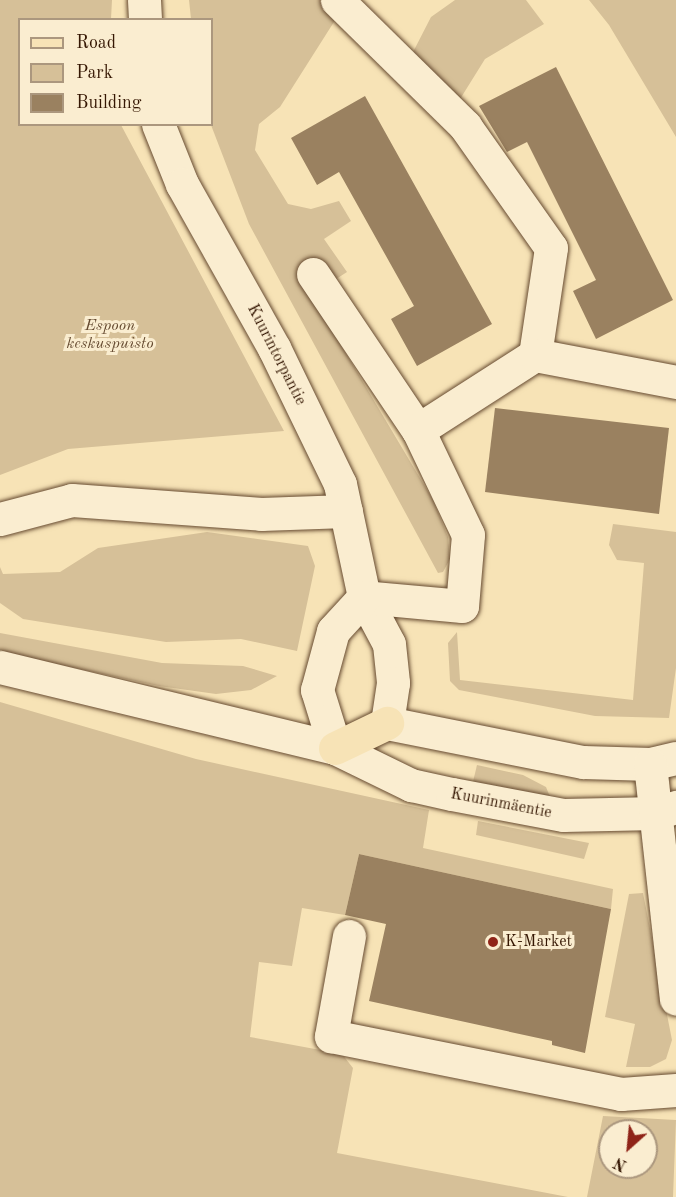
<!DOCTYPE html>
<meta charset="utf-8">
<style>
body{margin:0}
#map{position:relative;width:676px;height:1197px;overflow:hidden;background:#f7e3b6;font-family:"Old Standard TT",serif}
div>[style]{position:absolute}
.green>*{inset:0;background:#d6c098}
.building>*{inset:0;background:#9a8160}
.roads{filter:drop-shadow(0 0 2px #664a30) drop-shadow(0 0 2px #664a30)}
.minor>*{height:33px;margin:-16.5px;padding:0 16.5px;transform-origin:16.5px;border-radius:16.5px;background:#faedd0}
.major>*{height:33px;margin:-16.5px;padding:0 16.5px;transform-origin:16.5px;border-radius:16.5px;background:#f7e3b6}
.dots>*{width:16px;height:16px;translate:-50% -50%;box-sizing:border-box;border:3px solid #faedd0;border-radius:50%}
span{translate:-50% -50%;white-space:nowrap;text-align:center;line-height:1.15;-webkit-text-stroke:6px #faedd0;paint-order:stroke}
.park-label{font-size:16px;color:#654a30;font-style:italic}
.street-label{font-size:16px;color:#351703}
.poi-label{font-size:16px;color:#351703}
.left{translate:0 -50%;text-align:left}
.legend{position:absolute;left:18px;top:18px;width:195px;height:108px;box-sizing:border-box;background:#faedd0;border:2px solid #ab977e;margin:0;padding:8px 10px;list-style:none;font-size:18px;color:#351703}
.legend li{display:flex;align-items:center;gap:12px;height:30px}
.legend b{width:30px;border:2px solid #ab977e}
.north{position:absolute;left:598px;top:1119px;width:60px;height:60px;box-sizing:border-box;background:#faedd0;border:2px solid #ab977e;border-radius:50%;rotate:207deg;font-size:16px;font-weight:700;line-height:24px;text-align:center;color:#351703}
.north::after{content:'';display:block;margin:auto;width:21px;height:27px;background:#8f2418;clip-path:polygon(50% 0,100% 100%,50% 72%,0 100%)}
</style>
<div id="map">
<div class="green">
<i style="clip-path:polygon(0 0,112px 0,111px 19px,20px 20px,20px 124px,121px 125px,284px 431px,68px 449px,0 475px)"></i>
<i style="clip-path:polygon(189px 0,326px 0,339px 14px,280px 107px,259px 124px,255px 150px,288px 204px,311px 209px,339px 201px,351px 221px,324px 239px,347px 272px,333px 281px,317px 258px,297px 271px,433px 500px,448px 537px,450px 559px,443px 572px,438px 573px,249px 224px,211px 125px,212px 20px,191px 19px)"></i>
<i style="clip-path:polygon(455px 0,526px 0,544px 24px,485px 59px,457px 104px,411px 56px,431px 17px)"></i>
<i style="clip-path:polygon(589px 0,676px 0,676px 137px,609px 25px)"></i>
<i style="clip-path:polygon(613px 524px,676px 532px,676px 668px,669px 718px,595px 716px,459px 690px,450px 681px,448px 643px,457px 632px,460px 680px,633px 700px,644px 563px,617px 560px,609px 545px)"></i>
<i style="clip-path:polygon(207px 532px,308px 546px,315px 566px,297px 651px,241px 639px,166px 642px,23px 619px,0 603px,0 567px,3px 574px,60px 572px,98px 548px)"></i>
<i style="clip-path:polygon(0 633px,162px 663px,243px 666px,277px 676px,251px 690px,216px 694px,159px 686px,0 652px)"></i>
<i style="clip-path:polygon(0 702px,196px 759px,429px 810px,423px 848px,613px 889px,611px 909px,359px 854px,345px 915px,302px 908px,292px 966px,259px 962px,250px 1037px,342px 1054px,353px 1068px,337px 1153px,568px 1197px,0 1197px)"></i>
<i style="clip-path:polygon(477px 765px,523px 775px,546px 787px,550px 797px,472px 786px)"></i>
<i style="clip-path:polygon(478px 821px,589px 843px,584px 859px,476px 835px)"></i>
<i style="clip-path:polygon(643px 893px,672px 1040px,666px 1059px,650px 1067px,626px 1067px,635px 1024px,605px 1017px,629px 894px)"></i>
<i style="clip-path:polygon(evenodd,603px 1116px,676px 1120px,673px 1197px,587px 1197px,603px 1116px,610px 1131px,646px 1131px,646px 1167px,610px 1167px,610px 1131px)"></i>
</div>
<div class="building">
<i style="clip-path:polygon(556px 67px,673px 300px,596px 339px,573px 291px,596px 280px,527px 142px,507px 152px,479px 106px)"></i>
<i style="clip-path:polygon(365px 96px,492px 324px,417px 366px,391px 319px,414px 306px,339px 172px,317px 185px,291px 138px)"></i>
<i style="clip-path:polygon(495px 408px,669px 428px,659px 514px,485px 492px)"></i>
<i style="clip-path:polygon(359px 854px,611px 909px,585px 1053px,552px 1045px,552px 1041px,369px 1001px,386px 924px,345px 915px)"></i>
</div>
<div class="roads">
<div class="minor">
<i style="left:144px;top:0;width:20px;rotate:87deg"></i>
<i style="left:337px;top:0;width:180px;rotate:44.5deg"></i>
<i style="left:465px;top:126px;width:149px;rotate:54.8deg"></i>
<i style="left:551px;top:248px;width:108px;rotate:98.5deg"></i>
<i style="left:158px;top:124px;width:65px;rotate:68.2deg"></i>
<i style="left:182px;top:184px;width:188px;rotate:60.7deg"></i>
<i style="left:274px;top:348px;width:151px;rotate:64.1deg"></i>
<i style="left:340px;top:484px;width:116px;rotate:78deg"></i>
<i style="left:364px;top:597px;width:53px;rotate:62deg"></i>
<i style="left:389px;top:644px;width:39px;rotate:84deg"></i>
<i style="left:393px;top:683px;width:40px;rotate:98.5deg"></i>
<i style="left:387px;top:723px;width:200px;rotate:11.3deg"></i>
<i style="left:583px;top:762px;width:67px;rotate:1.7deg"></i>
<i style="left:650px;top:764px;width:27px;rotate:-13deg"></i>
<i style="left:313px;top:274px;width:188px;rotate:56.1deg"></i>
<i style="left:418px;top:430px;width:116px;rotate:64.5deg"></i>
<i style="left:468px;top:535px;width:71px;rotate:94.8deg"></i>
<i style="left:462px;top:606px;width:98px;rotate:-174.8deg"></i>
<i style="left:418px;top:430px;width:139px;rotate:-32.7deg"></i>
<i style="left:535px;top:355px;width:144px;rotate:10.8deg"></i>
<i style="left:0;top:519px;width:74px;rotate:-14.8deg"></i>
<i style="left:72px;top:500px;width:190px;rotate:4.2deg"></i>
<i style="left:261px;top:514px;width:85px;rotate:-2deg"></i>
<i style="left:0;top:667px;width:345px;rotate:13.6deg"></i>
<i style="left:335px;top:748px;width:85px;rotate:26deg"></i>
<i style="left:411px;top:785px;width:42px;rotate:12.4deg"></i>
<i style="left:452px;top:794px;width:113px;rotate:10.7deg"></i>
<i style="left:563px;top:815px;width:94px;rotate:-1.2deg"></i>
<i style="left:657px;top:813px;width:20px;rotate:-18deg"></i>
<i style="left:335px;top:748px;width:61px;rotate:-107.2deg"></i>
<i style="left:317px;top:690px;width:61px;rotate:-74.8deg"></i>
<i style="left:333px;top:631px;width:46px;rotate:-47.6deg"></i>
<i style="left:650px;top:764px;width:236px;rotate:83.7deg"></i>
<i style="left:349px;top:936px;width:102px;rotate:100.2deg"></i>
<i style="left:331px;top:1036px;width:296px;rotate:11.3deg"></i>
<i style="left:621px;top:1094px;width:55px;rotate:-4.2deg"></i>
</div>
<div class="major">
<i style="left:335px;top:748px;width:58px;rotate:-25.7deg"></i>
</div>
</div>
<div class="dots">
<i style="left:493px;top:942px;background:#8f2418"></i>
</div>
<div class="park-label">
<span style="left:110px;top:335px">Espoon<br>keskuspuisto</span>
</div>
<div class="street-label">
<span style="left:276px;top:355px;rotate:63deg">Kuurintorpantie</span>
<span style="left:501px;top:804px;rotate:11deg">Kuurinmäentie</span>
</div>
<div class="poi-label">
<span class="left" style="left:505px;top:942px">K-Market</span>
</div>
<ul class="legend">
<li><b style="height:8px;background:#f7e3b6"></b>Road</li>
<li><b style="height:16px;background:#d6c098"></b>Park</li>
<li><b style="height:16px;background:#9a8160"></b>Building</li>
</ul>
<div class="north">N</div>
</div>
